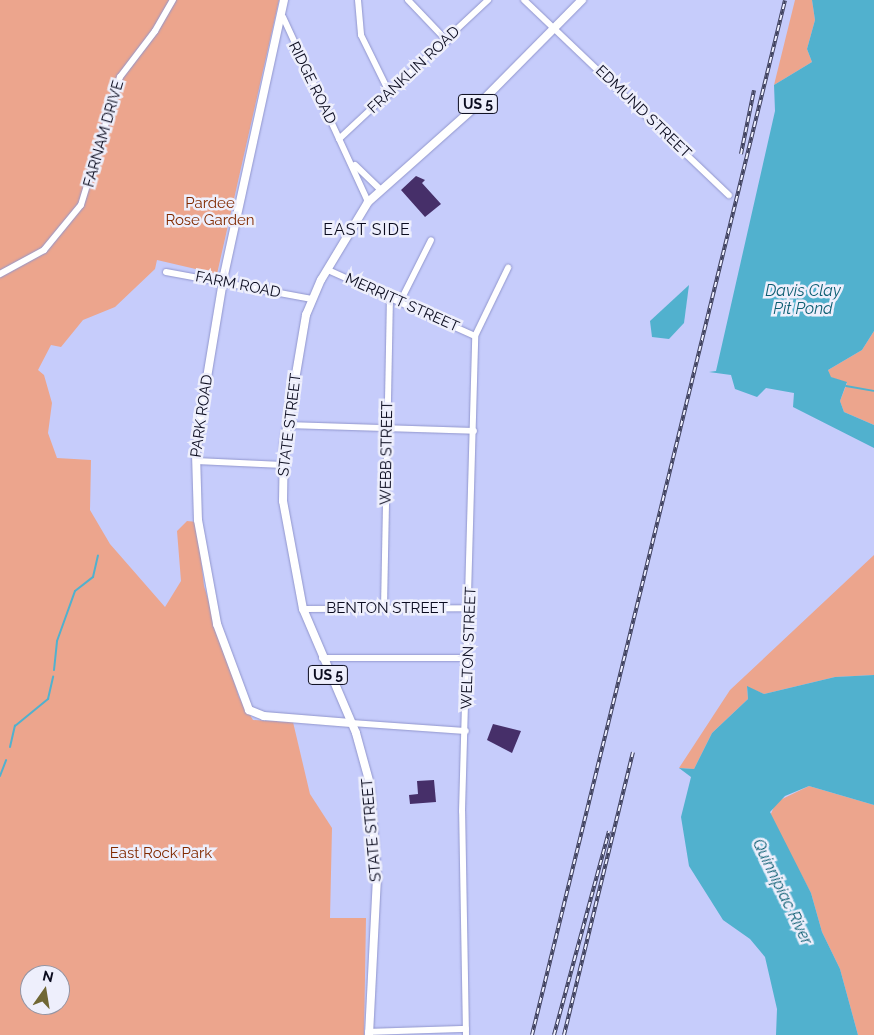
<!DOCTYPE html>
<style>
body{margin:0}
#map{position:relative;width:874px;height:1035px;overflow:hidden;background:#c6ccfb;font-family:Raleway,sans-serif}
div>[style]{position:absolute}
.green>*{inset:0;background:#eca58d}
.water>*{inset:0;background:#51b1ce}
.stream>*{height:2px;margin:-1px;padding:0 1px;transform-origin:1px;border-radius:1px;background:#51b1ce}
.building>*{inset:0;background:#462f69}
.roads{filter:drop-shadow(0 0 1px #9196cd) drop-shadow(0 0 1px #9196cd)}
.minor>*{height:6px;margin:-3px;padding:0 3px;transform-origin:3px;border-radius:3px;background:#fff}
.major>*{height:8px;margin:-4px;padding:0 4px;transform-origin:4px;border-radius:4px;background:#fff}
.rail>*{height:4px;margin-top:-2px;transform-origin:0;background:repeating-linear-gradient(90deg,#eeeffc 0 5.5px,#40425e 0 11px);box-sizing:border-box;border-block:1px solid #40425e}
span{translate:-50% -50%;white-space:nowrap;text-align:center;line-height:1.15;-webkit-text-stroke:5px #eeeffc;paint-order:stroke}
.shield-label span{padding:1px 4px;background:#eeeffc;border:1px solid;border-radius:4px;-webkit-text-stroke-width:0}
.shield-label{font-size:14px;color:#0a0b1e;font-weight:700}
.street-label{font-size:15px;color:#0a0b1e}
.park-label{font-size:15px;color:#812a01}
.neighbourhood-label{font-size:16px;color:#0a0b1e;letter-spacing:1px}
.water-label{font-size:16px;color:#0c5e72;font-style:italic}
.north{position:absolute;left:20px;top:965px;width:50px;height:50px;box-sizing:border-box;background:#eeeffc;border:1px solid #9394a3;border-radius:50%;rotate:13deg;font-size:14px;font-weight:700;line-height:20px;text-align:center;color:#0a0b1e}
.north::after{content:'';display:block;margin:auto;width:18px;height:22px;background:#706734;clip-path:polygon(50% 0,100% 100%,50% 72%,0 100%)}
</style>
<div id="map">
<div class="green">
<i style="clip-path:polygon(evenodd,0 0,279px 0,217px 274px,157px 260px,155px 269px,115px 307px,83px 320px,61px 347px,51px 345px,38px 370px,44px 375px,52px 403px,48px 433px,57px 458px,91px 460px,90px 510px,110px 544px,165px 607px,181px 581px,177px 531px,187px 521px,197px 522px,204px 586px,239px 697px,253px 720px,293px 722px,310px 794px,332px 828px,330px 918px,366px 918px,364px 1035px,0 1035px,0 0,30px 975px,60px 975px,60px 1005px,30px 1005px,30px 975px)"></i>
<i style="clip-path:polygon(795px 0,812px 0,815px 20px,807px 49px,812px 62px,774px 85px)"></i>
<i style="clip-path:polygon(874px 331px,874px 425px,844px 412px,840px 401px,847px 383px,830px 377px,828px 370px,862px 350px)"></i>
<i style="clip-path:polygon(874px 555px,874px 675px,835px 677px,764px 694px,747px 687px,748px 699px,712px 733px,694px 769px,679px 768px,730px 690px)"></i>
<i style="clip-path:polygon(809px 786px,874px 805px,874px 1035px,858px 1035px,840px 969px,822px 932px,811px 893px,770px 816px,776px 802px)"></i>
</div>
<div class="water">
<i style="clip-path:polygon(812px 0,874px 0,874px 331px,862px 350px,828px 370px,831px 377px,847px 382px,840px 401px,844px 412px,874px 425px,874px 448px,793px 407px,794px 393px,766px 388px,757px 397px,735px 389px,731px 375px,709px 372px,716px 371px,775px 111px,774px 85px,812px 62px,807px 49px,815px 20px)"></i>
<i style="clip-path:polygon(689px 285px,684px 323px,669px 339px,652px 337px,650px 321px)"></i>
<i style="clip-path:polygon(874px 675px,874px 805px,809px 786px,785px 796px,770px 812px,811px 893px,822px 932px,840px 969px,858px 1035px,776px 1035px,777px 1009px,765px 957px,750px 939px,723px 920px,689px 866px,681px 817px,691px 777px,679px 768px,694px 769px,712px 733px,748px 699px,747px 686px,764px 694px,835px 677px)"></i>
</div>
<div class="stream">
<i style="left:846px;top:386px;width:28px;rotate:10deg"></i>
<i style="left:54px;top:670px;width:29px;rotate:-84deg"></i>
<i style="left:57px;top:641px;width:53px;rotate:-70.2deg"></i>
<i style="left:75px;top:591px;width:23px;rotate:-38deg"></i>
<i style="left:93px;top:577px;width:22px;rotate:-77deg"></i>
<i style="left:10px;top:747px;width:22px;rotate:-77deg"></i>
<i style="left:15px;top:726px;width:43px;rotate:-39.3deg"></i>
<i style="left:48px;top:699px;width:23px;rotate:-77deg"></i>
<i style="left:0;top:776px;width:17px;rotate:-69deg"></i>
</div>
<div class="building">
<i style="clip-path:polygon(416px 176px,425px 180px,422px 183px,441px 204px,425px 217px,401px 190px)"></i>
<i style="clip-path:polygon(493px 724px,521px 731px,512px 753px,487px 740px)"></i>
<i style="clip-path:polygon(434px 780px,436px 802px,410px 804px,409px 795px,418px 794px,417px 781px)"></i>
</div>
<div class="roads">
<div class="minor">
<i style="left:358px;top:0;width:35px;rotate:85deg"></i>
<i style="left:361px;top:35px;width:66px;rotate:63.8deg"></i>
<i style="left:408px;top:0;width:57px;rotate:46.4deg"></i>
<i style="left:524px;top:0;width:283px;rotate:43.6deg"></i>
<i style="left:283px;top:17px;width:204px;rotate:65.3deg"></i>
<i style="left:339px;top:139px;width:204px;rotate:-43deg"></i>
<i style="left:355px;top:165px;width:36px;rotate:44deg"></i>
<i style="left:328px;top:270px;width:161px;rotate:24.2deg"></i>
<i style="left:166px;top:272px;width:147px;rotate:10.5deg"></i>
<i style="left:0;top:274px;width:50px;rotate:-28.6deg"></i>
<i style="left:44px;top:250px;width:58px;rotate:-50.6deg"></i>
<i style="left:81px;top:205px;width:134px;rotate:-73.1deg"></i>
<i style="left:120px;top:77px;width:58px;rotate:-52.7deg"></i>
<i style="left:155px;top:31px;width:36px;rotate:-60deg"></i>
<i style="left:400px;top:302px;width:69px;rotate:-63.4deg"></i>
<i style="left:287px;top:425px;width:187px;rotate:1.8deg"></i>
<i style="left:196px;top:461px;width:87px;rotate:2.6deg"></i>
<i style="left:384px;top:608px;width:310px;rotate:-88.9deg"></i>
<i style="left:303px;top:609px;width:167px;rotate:-0.3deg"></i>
<i style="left:322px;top:658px;width:147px"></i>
<i style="left:351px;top:723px;width:115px;rotate:4deg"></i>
<i style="left:368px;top:1032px;width:98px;rotate:-1.8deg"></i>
<i style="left:466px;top:1035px;width:224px;rotate:-91deg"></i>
<i style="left:462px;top:811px;width:475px;rotate:-88.4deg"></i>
<i style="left:475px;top:336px;width:76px;rotate:-64.1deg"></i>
</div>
<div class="major">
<i style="left:284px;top:0;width:281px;rotate:102.3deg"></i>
<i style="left:224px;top:275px;width:135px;rotate:99.4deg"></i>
<i style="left:202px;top:408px;width:46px;rotate:97.4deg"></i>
<i style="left:196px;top:454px;width:66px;rotate:88.3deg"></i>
<i style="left:198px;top:520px;width:106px;rotate:79.6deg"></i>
<i style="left:217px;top:624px;width:92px;rotate:69.6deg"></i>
<i style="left:249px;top:710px;width:16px;rotate:22deg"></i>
<i style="left:264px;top:716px;width:87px;rotate:4.6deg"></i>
<i style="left:369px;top:1035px;width:157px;rotate:-87.1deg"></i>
<i style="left:377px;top:878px;width:94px;rotate:-94.3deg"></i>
<i style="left:370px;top:784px;width:53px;rotate:-105.4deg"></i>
<i style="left:356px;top:733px;width:135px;rotate:-113.1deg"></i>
<i style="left:303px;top:609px;width:110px;rotate:-100.5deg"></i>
<i style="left:283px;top:501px;width:56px;rotate:-89deg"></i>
<i style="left:284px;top:445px;width:132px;rotate:-80.4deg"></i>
<i style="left:306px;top:315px;width:38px;rotate:-67deg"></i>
<i style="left:321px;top:280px;width:91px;rotate:-58.9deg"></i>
<i style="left:368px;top:202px;width:154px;rotate:-41.6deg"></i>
<i style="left:483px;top:100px;width:141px;rotate:-45.3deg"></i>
</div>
</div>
<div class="rail">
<i style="left:741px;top:154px;width:65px;rotate:-78.5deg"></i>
<i style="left:532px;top:1035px;width:1065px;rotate:-76.26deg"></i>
<i style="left:554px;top:1035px;width:211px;rotate:-74.9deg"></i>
<i style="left:564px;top:1035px;width:291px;rotate:-76.3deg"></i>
</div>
<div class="shield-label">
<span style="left:478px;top:104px">US 5</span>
<span style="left:328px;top:675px">US 5</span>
</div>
<div class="street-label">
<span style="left:414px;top:70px;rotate:-43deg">FRANKLIN ROAD</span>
<span style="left:312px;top:83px;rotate:64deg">RIDGE ROAD</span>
<span style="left:643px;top:112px;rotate:44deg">EDMUND STREET</span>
<span style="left:104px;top:134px;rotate:-74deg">FARNAM DRIVE</span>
<span style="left:238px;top:285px;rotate:11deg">FARM ROAD</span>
<span style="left:402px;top:303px;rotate:24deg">MERRITT STREET</span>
<span style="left:202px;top:416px;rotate:-82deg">PARK ROAD</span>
<span style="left:290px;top:425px;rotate:-83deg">STATE STREET</span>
<span style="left:387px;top:453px;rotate:-89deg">WEBB STREET</span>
<span style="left:387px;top:609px">BENTON STREET</span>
<span style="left:469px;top:648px;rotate:-88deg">WELTON STREET</span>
<span style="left:372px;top:830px;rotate:-95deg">STATE STREET</span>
</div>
<div class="park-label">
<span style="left:210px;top:212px">Pardee<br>Rose Garden</span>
<span style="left:161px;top:854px">East Rock Park</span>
</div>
<div class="neighbourhood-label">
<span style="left:367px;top:230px">EAST SIDE</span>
</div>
<div class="water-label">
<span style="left:803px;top:300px">Davis Clay<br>Pit Pond</span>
<span style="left:782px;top:892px;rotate:64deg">Quinnipiac River</span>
</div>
<div class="north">N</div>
</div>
